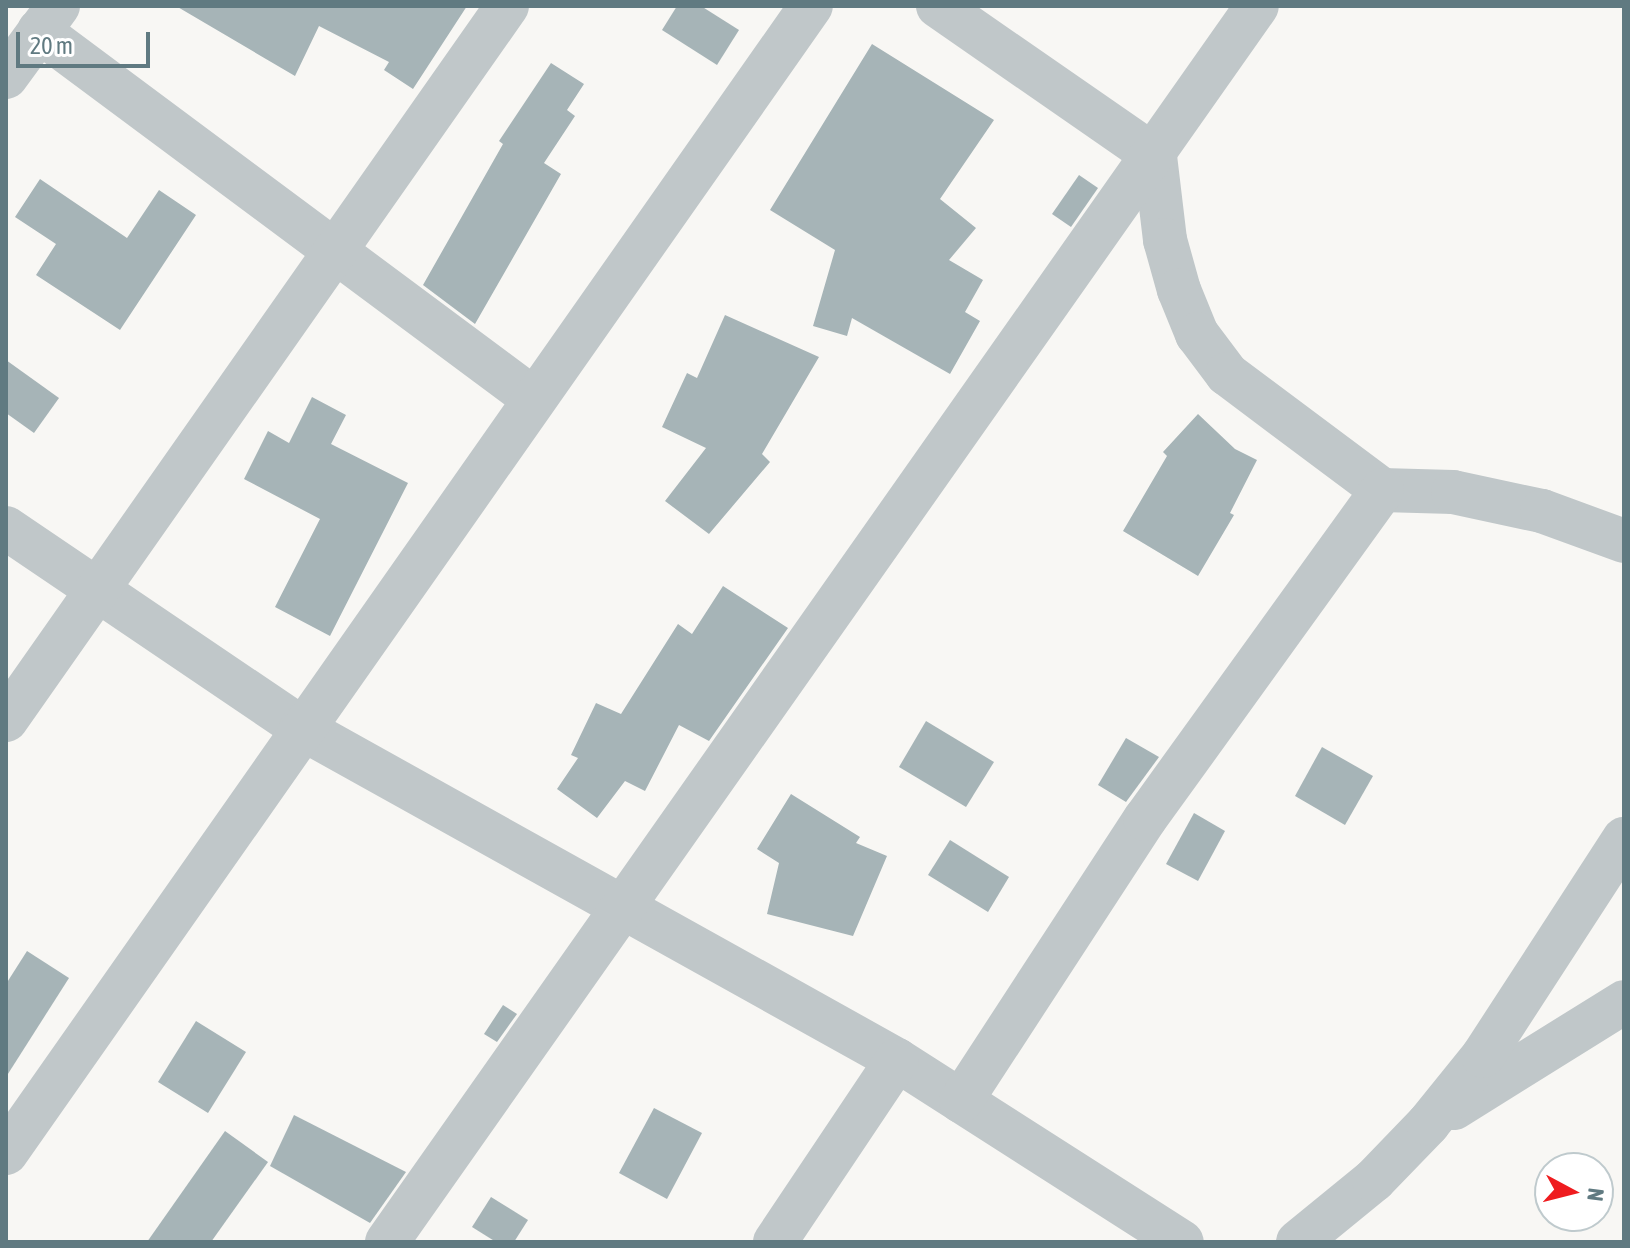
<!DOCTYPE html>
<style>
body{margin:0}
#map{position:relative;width:1630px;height:1248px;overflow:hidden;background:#f8f7f4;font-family:"Asap Condensed",sans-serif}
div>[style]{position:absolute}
.building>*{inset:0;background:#a6b4b7}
.street>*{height:44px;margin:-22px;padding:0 22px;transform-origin:22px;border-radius:22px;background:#c0c7c9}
span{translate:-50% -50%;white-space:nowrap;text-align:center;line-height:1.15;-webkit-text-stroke:8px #fff;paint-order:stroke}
.frame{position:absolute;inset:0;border:8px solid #607a81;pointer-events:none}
.north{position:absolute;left:1534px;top:1152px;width:80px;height:80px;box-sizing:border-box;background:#fff;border:2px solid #bfcacd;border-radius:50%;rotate:97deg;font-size:22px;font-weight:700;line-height:32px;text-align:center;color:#607a81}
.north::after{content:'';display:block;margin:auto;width:28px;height:36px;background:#ef1c1f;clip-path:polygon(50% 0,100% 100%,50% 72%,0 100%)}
.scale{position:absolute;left:16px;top:32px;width:134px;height:36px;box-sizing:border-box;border:4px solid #607a81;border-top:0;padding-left:10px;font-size:24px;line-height:28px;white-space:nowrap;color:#607a81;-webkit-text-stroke:6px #fff;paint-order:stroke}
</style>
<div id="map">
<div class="building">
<i style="clip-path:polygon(176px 6px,467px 6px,413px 89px,384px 70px,389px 62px,319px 26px,295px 76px)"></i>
<i style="clip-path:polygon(677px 6px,701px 6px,739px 30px,717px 65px,662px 30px)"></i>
<i style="clip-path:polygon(872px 44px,994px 120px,940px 199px,976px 228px,949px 260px,983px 280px,965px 312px,980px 321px,950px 374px,852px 318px,847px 336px,813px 326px,835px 250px,770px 210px)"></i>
<i style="clip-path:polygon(551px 63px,584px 84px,567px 110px,575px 116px,544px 163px,561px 174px,475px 324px,423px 285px,503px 144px,499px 141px)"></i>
<i style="clip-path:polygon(1079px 175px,1098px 188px,1071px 227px,1052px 214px)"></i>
<i style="clip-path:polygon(40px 179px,127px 238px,159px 190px,196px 215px,120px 330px,36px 275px,56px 244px,15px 217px)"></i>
<i style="clip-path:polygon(725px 315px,819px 357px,762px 454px,770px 462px,709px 534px,665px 501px,706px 448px,662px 427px,687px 373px,697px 378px)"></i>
<i style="clip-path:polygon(6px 360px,59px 398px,34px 433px,6px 413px)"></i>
<i style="clip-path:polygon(312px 397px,346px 415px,331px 444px,408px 483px,330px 636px,275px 607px,320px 519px,244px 479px,268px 431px,289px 443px)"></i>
<i style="clip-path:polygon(1198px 414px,1235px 449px,1257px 460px,1230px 513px,1234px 515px,1198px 576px,1123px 531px,1167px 456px,1163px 452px)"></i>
<i style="clip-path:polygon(723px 586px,788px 628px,709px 741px,679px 725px,645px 791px,625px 781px,597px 818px,557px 789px,578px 758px,571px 755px,596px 703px,621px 714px,678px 624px,692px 634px)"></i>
<i style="clip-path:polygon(926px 721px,994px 762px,966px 807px,899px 767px)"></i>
<i style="clip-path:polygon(1126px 738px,1159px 757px,1126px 802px,1098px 785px)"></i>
<i style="clip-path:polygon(1322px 747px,1373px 776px,1345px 825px,1295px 796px)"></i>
<i style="clip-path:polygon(791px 794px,860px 837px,856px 843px,887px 856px,853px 936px,767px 914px,779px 863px,757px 849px)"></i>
<i style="clip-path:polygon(1194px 813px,1225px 831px,1198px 881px,1166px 864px)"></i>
<i style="clip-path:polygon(950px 840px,1009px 877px,988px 912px,928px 875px)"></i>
<i style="clip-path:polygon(27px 951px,69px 978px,6px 1077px,6px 984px)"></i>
<i style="clip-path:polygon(503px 1005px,517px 1014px,497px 1042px,484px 1034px)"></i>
<i style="clip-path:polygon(196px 1021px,246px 1052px,208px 1113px,158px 1082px)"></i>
<i style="clip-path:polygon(654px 1108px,702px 1133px,667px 1199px,619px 1173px)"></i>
<i style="clip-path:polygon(294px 1115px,406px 1172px,370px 1223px,270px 1166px)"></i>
<i style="clip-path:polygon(225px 1131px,268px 1162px,211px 1242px,147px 1242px)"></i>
<i style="clip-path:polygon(491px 1197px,528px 1220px,514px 1242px,496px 1242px,472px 1227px)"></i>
</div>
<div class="street">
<i style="left:938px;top:6px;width:264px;rotate:34.7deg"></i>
<i style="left:1155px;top:156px;width:85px;rotate:83.2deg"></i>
<i style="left:1165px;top:240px;width:52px;rotate:74.4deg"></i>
<i style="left:1179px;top:290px;width:48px;rotate:67.8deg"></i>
<i style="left:1197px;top:334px;width:50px;rotate:53.1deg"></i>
<i style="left:1227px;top:374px;width:194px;rotate:36.8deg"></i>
<i style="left:1382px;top:490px;width:71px;rotate:1.6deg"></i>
<i style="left:1453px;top:492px;width:91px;rotate:12.1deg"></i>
<i style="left:1542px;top:511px;width:87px;rotate:20.1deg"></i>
<i style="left:39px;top:31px;width:617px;rotate:36.63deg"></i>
<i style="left:6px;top:77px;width:88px;rotate:-53.8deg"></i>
<i style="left:6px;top:528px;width:356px;rotate:34.1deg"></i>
<i style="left:301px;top:728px;width:682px;rotate:29.12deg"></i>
<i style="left:897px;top:1060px;width:338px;rotate:32.6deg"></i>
<i style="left:6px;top:720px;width:872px;rotate:-54.94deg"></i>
<i style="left:961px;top:1101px;width:337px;rotate:-56.9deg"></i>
<i style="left:1145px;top:819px;width:405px;rotate:-54.2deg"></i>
<i style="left:1454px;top:1108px;width:200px;rotate:-31.9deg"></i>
<i style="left:6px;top:1153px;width:1401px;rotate:-54.94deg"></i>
<i style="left:387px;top:1242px;width:1511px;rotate:-54.86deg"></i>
<i style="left:775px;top:1242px;width:219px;rotate:-56.2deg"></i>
<i style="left:1298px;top:1242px;width:98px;rotate:-39.2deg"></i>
<i style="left:1374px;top:1180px;width:78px;rotate:-46deg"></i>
<i style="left:1428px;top:1124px;width:87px;rotate:-51deg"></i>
<i style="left:1483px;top:1056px;width:259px;rotate:-57deg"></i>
</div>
<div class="frame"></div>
<div class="north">N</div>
<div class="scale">20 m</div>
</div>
